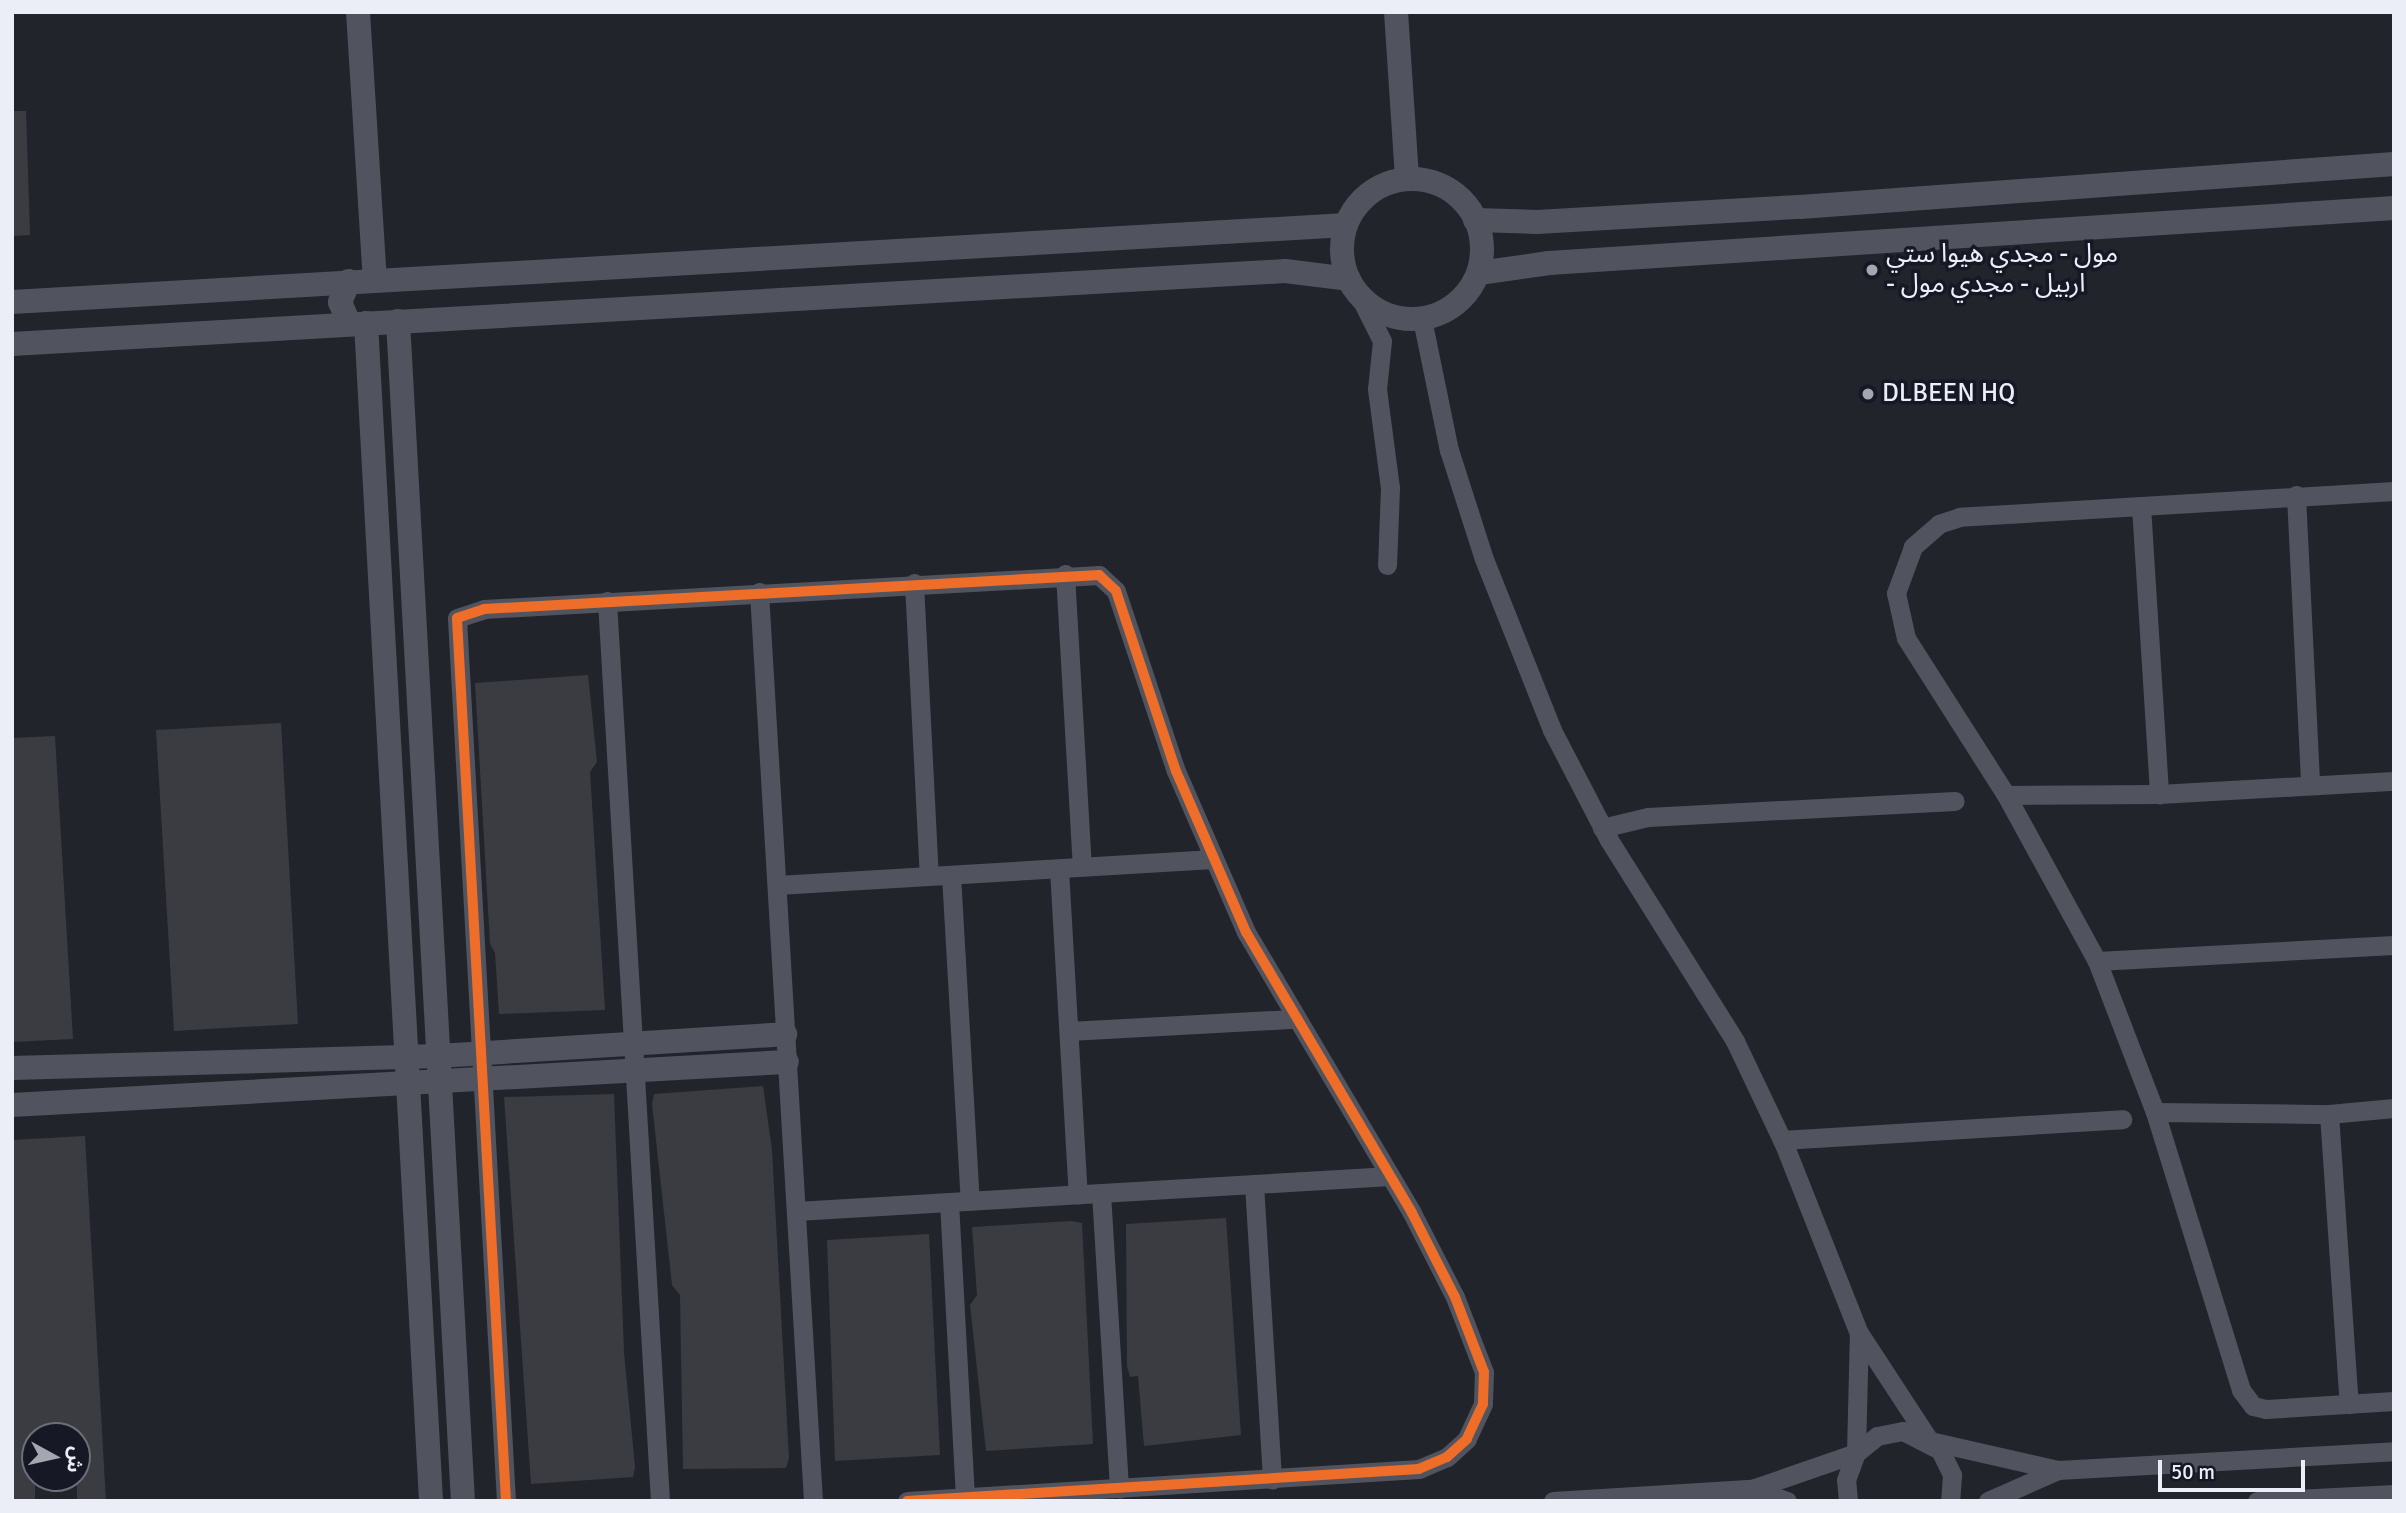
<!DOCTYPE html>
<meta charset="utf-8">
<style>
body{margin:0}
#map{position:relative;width:2406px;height:1513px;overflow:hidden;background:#22242c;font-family:Signika,"Noto Sans Arabic",sans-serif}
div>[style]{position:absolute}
.building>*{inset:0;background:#3b3c42}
.minor>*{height:19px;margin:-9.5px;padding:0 9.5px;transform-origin:9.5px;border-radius:9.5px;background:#51545e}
.tertiary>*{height:24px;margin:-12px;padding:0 12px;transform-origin:12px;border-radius:12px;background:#51545e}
.tertiary>.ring{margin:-12px;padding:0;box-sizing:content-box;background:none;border:24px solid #51545e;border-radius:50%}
.cycleway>*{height:10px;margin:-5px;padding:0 5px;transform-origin:5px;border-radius:5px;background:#ee6e29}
.dots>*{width:19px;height:19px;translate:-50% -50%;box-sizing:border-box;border:4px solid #161925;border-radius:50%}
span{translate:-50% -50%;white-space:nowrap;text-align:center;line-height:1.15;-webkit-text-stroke:7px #161925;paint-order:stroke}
.poi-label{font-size:26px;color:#eceef7}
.left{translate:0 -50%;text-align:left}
.frame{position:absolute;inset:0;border:14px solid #eceef7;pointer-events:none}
.north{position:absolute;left:21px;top:1422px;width:70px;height:70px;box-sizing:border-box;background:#161925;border:2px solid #6c6e79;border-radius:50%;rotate:98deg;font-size:19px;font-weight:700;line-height:28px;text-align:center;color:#eceef7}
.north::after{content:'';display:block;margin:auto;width:24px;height:32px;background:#a5a7b0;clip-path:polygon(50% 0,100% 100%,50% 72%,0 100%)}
.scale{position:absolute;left:2158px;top:1460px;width:147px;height:32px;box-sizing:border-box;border:4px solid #eceef7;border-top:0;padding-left:9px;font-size:21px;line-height:24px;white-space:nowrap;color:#eceef7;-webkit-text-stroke:5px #161925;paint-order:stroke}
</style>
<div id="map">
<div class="building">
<i style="clip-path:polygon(12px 111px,26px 111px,30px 235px,12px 236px)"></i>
<i style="clip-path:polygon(588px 675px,597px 762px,590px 772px,605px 1010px,499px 1014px,495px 953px,490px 944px,475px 683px)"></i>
<i style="clip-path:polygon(281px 723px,298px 1024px,174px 1031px,156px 730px)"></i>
<i style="clip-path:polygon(55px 736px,73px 1039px,12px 1042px,12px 738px)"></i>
<i style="clip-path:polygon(763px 1086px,772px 1150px,789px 1458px,786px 1468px,683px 1469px,680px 1295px,672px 1285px,652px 1104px,654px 1094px)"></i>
<i style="clip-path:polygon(614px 1094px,624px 1352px,635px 1467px,633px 1477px,531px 1484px,504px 1097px)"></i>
<i style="clip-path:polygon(85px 1136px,106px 1501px,77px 1501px,77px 1436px,35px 1436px,35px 1501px,12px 1501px,12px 1140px)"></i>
<i style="clip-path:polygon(1226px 1218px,1241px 1435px,1144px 1446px,1138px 1376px,1130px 1377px,1127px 1366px,1126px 1224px)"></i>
<i style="clip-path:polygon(1072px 1221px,1082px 1223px,1093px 1444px,986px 1451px,970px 1305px,977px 1295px,972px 1227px)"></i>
<i style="clip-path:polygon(929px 1234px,940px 1455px,835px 1461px,827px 1240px)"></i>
</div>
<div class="minor">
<i style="left:1360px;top:297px;width:49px;rotate:63.4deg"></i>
<i style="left:1382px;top:341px;width:48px;rotate:95.9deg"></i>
<i style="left:1377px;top:389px;width:100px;rotate:82.5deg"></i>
<i style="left:1390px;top:488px;width:77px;rotate:92.2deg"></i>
<i style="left:1422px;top:319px;width:134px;rotate:78.4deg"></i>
<i style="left:1449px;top:450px;width:114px;rotate:72.2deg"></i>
<i style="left:1484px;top:559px;width:184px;rotate:68.3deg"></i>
<i style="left:1552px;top:730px;width:124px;rotate:62.6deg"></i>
<i style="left:1609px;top:840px;width:237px;rotate:57.9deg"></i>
<i style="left:1735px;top:1041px;width:114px;rotate:64.6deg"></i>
<i style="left:1784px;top:1144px;width:203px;rotate:68.4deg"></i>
<i style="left:1859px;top:1333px;width:128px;rotate:56.8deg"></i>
<i style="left:2394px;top:491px;width:435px;rotate:176.6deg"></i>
<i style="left:1960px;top:517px;width:22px;rotate:162deg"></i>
<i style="left:1939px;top:524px;width:35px;rotate:139deg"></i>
<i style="left:1913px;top:547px;width:49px;rotate:110.3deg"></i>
<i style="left:1896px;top:593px;width:46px;rotate:77.5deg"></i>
<i style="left:1906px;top:638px;width:186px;rotate:57.5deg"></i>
<i style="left:2006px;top:795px;width:189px;rotate:61.3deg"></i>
<i style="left:2097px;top:961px;width:162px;rotate:69deg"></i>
<i style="left:2155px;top:1112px;width:291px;rotate:72.8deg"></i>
<i style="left:2241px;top:1390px;width:20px;rotate:53deg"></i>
<i style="left:2253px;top:1406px;width:13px;rotate:13deg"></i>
<i style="left:2266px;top:1409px;width:128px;rotate:-3.6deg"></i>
<i style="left:2296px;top:495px;width:290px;rotate:87.2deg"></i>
<i style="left:2141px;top:506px;width:289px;rotate:86.4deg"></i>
<i style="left:1065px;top:574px;width:293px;rotate:86.7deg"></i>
<i style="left:914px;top:583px;width:293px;rotate:87.1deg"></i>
<i style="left:759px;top:592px;width:911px;rotate:86.6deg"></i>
<i style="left:607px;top:601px;width:902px;rotate:86.63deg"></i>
<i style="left:2006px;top:795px;width:153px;rotate:-0.4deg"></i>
<i style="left:2159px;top:794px;width:235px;rotate:-3.2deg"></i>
<i style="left:1602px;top:828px;width:47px;rotate:-13.4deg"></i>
<i style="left:1648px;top:817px;width:307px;rotate:-3deg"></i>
<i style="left:1059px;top:869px;width:326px;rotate:86.7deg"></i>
<i style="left:951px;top:875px;width:326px;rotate:86.7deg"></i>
<i style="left:777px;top:885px;width:437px;rotate:-3.4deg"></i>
<i style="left:2097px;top:961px;width:297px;rotate:-3.1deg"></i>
<i style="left:1069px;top:1031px;width:224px;rotate:-3.1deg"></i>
<i style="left:2155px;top:1112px;width:174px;rotate:0.7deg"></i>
<i style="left:2329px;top:1114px;width:65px;rotate:-5.3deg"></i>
<i style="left:2329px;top:1114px;width:291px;rotate:86.1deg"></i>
<i style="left:1782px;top:1140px;width:341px;rotate:-3.5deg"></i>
<i style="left:1254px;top:1184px;width:296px;rotate:86.5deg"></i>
<i style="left:1101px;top:1193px;width:296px;rotate:86.5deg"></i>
<i style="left:949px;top:1202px;width:295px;rotate:86.9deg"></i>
<i style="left:796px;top:1211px;width:595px;rotate:-3.37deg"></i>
<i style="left:1930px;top:1441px;width:131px;rotate:12.8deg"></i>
<i style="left:2058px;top:1470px;width:337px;rotate:-3.2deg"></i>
<i style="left:1752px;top:1489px;width:37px;rotate:19deg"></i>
<i style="left:506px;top:1501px;width:884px;rotate:-93.18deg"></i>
<i style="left:457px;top:618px;width:28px;rotate:-18deg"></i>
<i style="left:484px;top:609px;width:616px;rotate:-3.16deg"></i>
<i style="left:1099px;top:575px;width:23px;rotate:43deg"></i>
<i style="left:1116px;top:591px;width:190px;rotate:71.6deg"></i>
<i style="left:1176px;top:771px;width:176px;rotate:66.5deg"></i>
<i style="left:1246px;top:932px;width:326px;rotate:59.4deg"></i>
<i style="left:1412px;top:1213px;width:94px;rotate:62.9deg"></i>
<i style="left:1455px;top:1297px;width:80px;rotate:68.9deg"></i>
<i style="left:1484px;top:1372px;width:32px;rotate:92deg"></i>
<i style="left:1483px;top:1404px;width:38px;rotate:115deg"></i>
<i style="left:1467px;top:1439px;width:27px;rotate:138deg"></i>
<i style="left:1447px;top:1457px;width:30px;rotate:157deg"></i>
<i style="left:1419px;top:1469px;width:513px;rotate:176.42deg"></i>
<i style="left:1553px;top:1501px;width:199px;rotate:-3.5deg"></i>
<i style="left:1752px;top:1489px;width:110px;rotate:-19.1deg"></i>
<i style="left:1856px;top:1453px;width:119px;rotate:-88.6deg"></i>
<i style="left:1848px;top:1501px;width:21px;rotate:-95deg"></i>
<i style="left:1846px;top:1480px;width:29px;rotate:-70deg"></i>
<i style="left:1856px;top:1453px;width:27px;rotate:-39deg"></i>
<i style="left:1877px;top:1436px;width:26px;rotate:-11deg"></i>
<i style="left:1903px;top:1431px;width:42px;rotate:27.2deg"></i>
<i style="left:1940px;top:1450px;width:28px;rotate:64deg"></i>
<i style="left:1952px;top:1475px;width:26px;rotate:94deg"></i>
<i style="left:1988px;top:1501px;width:77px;rotate:-23.9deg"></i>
<i style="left:2257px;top:1501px;width:137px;rotate:-2.9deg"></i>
</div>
<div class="tertiary">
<i style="left:358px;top:12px;width:268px;rotate:86.4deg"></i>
<i style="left:1396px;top:12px;width:166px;rotate:86.2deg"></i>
<i class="ring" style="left:1342px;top:179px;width:116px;height:116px"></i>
<i style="left:1475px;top:220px;width:62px;rotate:1.8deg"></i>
<i style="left:1537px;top:222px;width:263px;rotate:-3.3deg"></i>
<i style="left:1800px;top:207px;width:596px;rotate:-4.14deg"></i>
<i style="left:1479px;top:273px;width:71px;rotate:-8.1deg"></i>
<i style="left:1549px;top:263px;width:847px;rotate:-3.72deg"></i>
<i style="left:349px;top:281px;width:23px;rotate:113deg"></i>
<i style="left:340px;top:302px;width:23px;rotate:67deg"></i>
<i style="left:12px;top:302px;width:1336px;rotate:-3.3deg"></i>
<i style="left:398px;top:321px;width:1182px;rotate:86.85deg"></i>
<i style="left:366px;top:323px;width:1180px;rotate:86.84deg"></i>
<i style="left:12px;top:344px;width:1275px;rotate:-3.28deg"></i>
<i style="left:1285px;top:271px;width:64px;rotate:7.1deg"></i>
<i style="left:12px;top:1068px;width:426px;rotate:-1.6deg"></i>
<i style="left:438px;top:1056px;width:348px;rotate:-3.6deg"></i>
<i style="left:12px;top:1105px;width:776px;rotate:-3.18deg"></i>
</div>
<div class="cycleway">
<i style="left:506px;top:1501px;width:884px;rotate:-93.18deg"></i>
<i style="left:457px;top:618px;width:28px;rotate:-18deg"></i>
<i style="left:484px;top:609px;width:616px;rotate:-3.16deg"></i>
<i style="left:1099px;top:575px;width:23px;rotate:43deg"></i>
<i style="left:1116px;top:591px;width:190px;rotate:71.6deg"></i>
<i style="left:1176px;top:771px;width:176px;rotate:66.5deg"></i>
<i style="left:1246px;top:932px;width:326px;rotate:59.4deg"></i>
<i style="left:1412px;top:1213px;width:94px;rotate:62.9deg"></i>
<i style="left:1455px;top:1297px;width:80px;rotate:68.9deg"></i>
<i style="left:1484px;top:1372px;width:32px;rotate:92deg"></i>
<i style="left:1483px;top:1404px;width:38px;rotate:115deg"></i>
<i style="left:1467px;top:1439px;width:27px;rotate:138deg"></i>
<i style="left:1447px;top:1457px;width:30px;rotate:157deg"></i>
<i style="left:1419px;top:1469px;width:513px;rotate:176.42deg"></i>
</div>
<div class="dots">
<i style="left:1872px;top:270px;background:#a5a7b0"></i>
<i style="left:1868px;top:394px;background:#a5a7b0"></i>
</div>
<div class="poi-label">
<span class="left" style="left:1886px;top:270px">مول - مجدي هيوا ستي<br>- اربيل - مجدي مول</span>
<span class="left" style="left:1882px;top:394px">DLBEEN HQ</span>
</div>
<div class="frame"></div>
<div class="north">ش</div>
<div class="scale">50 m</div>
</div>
